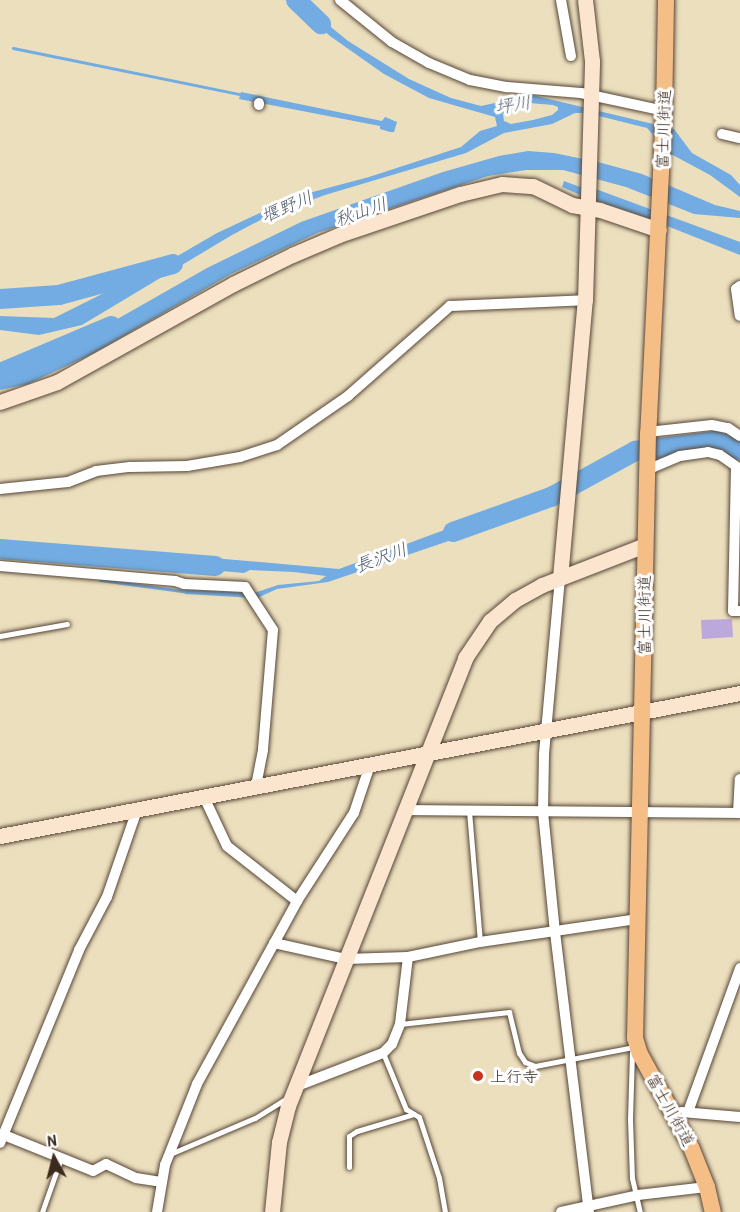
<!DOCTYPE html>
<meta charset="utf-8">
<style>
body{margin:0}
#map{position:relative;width:740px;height:1212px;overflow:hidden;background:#ecdfbe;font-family:"Patrick Hand","Klee One",sans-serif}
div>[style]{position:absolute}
.water>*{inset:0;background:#72ace2}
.stream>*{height:3px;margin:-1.5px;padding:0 1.5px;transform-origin:1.5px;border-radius:1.5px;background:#72ace2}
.river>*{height:20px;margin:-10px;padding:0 10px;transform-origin:10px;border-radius:10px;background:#72ace2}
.building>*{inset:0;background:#bda8dc}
.roads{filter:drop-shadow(0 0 2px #564536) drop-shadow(0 0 2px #564536)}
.lane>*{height:5px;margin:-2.5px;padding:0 2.5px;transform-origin:2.5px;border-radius:2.5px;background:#fff}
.street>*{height:10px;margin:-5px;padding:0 5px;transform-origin:5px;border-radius:5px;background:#fff}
.secondary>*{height:15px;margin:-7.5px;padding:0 7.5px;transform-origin:7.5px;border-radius:7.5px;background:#fbe5cf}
.primary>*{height:16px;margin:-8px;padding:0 8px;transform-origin:8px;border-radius:8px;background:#f6be87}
.dots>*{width:16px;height:16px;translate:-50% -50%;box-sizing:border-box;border:3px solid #fff;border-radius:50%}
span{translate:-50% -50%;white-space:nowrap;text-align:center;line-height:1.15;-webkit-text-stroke:6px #fff;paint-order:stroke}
.street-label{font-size:16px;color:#3b2a1e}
.poi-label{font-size:16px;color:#3b2a1e}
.left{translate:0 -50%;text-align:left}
.water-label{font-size:18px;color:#515e6c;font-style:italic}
.north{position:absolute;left:24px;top:1128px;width:60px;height:60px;-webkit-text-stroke:4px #fff;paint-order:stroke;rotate:353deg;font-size:16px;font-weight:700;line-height:24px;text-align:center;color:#3b2a1e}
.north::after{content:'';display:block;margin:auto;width:21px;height:27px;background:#3b2a1e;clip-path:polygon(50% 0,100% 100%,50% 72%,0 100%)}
</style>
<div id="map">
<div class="water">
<i style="clip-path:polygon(evenodd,304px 5px,348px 41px,409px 79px,451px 98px,481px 106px,532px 95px,674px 129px,692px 153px,731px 175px,740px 185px,740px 197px,710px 175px,669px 153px,647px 128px,587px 113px,575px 113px,552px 124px,504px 133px,466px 153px,325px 195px,268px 216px,232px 235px,82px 325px,39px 335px,0 330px,0 316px,54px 318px,174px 258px,217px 233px,294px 197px,369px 177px,461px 147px,480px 131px,497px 126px,495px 117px,429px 98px,384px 74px,330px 36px,297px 8px,304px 5px,529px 103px,553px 105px,558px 107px,558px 110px,552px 115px,533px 120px,511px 124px,504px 121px,503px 114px,507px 110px,529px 103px)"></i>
<i style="clip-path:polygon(241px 92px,382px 121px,385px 117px,397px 122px,394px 132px,390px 132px,380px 129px,380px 126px,239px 99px)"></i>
<i style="clip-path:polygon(528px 151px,554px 153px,598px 162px,642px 174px,715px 205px,740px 211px,740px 218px,694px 214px,626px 187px,563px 170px,526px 170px,488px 176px,317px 233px,231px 274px,94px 353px,28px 384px,0 390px,0 377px,33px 367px,207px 268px,301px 222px,443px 172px,499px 156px)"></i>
<i style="clip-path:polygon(564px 181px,580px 187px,582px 184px,740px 242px,740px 255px,647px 218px,580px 195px,562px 187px)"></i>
<i style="clip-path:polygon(474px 519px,481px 530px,328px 582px,277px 589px,257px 598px,185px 594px,186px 590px,254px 593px,278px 585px,319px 581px,326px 576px,294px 572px,250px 570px,244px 573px,188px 568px,189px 562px,209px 561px,213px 558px,339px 569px)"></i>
</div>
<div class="stream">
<i style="left:13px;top:48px;width:235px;rotate:11.5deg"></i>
<i style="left:100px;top:580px;width:90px;rotate:7.7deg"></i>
</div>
<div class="river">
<i style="left:296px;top:0;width:35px;rotate:44deg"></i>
<i style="left:0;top:299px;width:59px;rotate:-3.9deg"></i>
<i style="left:59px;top:295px;width:118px;rotate:-15.2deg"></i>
<i style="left:0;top:373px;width:121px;rotate:-22.9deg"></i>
<i style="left:453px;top:532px;width:104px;rotate:-19.7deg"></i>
<i style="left:551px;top:497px;width:96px;rotate:-28.7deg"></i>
<i style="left:635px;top:451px;width:81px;rotate:-7.1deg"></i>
<i style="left:715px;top:441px;width:27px;rotate:20deg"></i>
<i style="left:0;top:549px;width:216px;rotate:4.5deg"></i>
</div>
<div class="building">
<i style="clip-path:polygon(732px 619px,733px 637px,702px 639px,701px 620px)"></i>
</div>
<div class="roads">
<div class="lane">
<i style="left:0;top:636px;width:68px;rotate:-10.2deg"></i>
<i style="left:469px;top:811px;width:130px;rotate:85.2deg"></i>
<i style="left:400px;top:1024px;width:110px;rotate:-6.3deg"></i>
<i style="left:509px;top:1012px;width:42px;rotate:76.3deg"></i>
<i style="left:519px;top:1053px;width:11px;rotate:56deg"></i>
<i style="left:525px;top:1062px;width:11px;rotate:22deg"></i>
<i style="left:535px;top:1066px;width:101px;rotate:-10.9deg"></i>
<i style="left:632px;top:1052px;width:67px;rotate:91.7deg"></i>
<i style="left:630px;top:1119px;width:59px;rotate:88.1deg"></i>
<i style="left:632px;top:1178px;width:35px;rotate:77deg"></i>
<i style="left:383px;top:1053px;width:61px;rotate:67.7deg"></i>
<i style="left:406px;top:1109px;width:15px;rotate:32deg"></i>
<i style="left:419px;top:1117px;width:64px;rotate:71.8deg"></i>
<i style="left:439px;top:1178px;width:35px;rotate:80deg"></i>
<i style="left:170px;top:1154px;width:92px;rotate:-23deg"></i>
<i style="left:255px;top:1118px;width:39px;rotate:-32deg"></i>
<i style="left:349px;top:1167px;width:31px;rotate:-90deg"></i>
<i style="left:349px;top:1136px;width:9px;rotate:-32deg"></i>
<i style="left:357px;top:1131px;width:59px;rotate:-16.6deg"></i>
<i style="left:42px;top:1212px;width:57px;rotate:-70.6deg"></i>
</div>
<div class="street">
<i style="left:340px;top:0;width:67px;rotate:38.9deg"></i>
<i style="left:392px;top:42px;width:43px;rotate:29.6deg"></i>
<i style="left:429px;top:63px;width:44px;rotate:22.5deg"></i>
<i style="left:470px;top:80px;width:38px;rotate:11deg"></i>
<i style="left:507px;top:87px;width:74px;rotate:4.6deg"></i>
<i style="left:581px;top:93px;width:85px;rotate:12.2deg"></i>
<i style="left:561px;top:0;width:57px;rotate:79.9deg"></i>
<i style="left:259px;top:105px;width:2px;rotate:-90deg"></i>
<i style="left:722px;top:134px;width:18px;rotate:13deg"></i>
<i style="left:740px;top:286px;width:5px;rotate:143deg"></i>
<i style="left:736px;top:289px;width:27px;rotate:82deg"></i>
<i style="left:648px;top:432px;width:64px;rotate:-6.2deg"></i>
<i style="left:712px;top:425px;width:16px;rotate:11deg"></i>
<i style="left:728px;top:428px;width:14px;rotate:34deg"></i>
<i style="left:736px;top:467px;width:144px;rotate:91.2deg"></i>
<i style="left:733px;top:611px;width:7px"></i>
<i style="left:647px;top:470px;width:36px;rotate:-23deg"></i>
<i style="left:680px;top:456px;width:28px;rotate:-8deg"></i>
<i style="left:708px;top:452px;width:12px;rotate:14deg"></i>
<i style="left:720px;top:455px;width:24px;rotate:35deg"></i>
<i style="left:0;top:489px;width:68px;rotate:-5.9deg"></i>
<i style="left:68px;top:482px;width:30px;rotate:-21deg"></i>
<i style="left:96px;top:471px;width:34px;rotate:-7deg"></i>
<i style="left:130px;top:467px;width:57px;rotate:-1deg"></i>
<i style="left:187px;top:466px;width:54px;rotate:-9.6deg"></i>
<i style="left:240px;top:457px;width:39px;rotate:-18deg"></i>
<i style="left:277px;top:445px;width:86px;rotate:-34.6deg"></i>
<i style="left:348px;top:396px;width:136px;rotate:-41.4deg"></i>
<i style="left:450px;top:306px;width:135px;rotate:-2.5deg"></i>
<i style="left:0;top:566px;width:176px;rotate:4.9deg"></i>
<i style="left:175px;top:581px;width:9px;rotate:18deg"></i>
<i style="left:184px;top:584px;width:61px;rotate:2.8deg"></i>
<i style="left:245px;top:587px;width:51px;rotate:56.9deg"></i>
<i style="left:273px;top:630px;width:120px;rotate:94.8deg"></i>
<i style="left:263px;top:750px;width:38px;rotate:101deg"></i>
<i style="left:560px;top:578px;width:178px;rotate:95.2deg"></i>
<i style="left:544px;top:755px;width:57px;rotate:91deg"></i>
<i style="left:543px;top:812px;width:121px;rotate:84.3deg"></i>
<i style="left:555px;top:932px;width:282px;rotate:83.1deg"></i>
<i style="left:204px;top:797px;width:54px;rotate:64.9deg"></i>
<i style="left:227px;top:846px;width:89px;rotate:38.2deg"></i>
<i style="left:405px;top:810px;width:335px;rotate:0.5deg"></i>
<i style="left:738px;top:813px;width:34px;rotate:-87deg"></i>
<i style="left:274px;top:943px;width:74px;rotate:12.5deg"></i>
<i style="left:346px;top:959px;width:62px;rotate:-1.8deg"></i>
<i style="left:408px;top:957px;width:74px;rotate:-11.8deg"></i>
<i style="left:480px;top:942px;width:160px;rotate:-8.3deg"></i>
<i style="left:297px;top:1086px;width:92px;rotate:-21deg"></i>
<i style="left:383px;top:1053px;width:13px;rotate:-45deg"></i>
<i style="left:392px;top:1044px;width:22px;rotate:-68deg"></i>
<i style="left:400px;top:1024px;width:67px;rotate:-83.2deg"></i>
<i style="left:682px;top:1112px;width:58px;rotate:4.9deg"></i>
<i style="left:688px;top:1112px;width:153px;rotate:-70.1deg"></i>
<i style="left:4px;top:1135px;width:96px;rotate:22deg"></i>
<i style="left:93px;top:1171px;width:15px;rotate:-28deg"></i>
<i style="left:106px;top:1164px;width:33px;rotate:25deg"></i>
<i style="left:136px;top:1178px;width:25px;rotate:9deg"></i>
<i style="left:0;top:1143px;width:209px;rotate:-67.7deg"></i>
<i style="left:79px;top:950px;width:60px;rotate:-62.2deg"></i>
<i style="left:107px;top:897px;width:92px;rotate:-71deg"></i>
<i style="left:157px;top:1212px;width:48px;rotate:-80.3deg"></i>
<i style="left:165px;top:1165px;width:87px;rotate:-68.4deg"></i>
<i style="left:197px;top:1084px;width:209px;rotate:-61.3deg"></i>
<i style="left:297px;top:901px;width:105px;rotate:-57.1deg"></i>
<i style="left:354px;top:813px;width:51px;rotate:-71.6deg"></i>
<i style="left:561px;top:1212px;width:79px;rotate:-12.4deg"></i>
<i style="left:638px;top:1195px;width:69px;rotate:-6.6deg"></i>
</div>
<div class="secondary">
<i style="left:0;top:402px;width:60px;rotate:-19.3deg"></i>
<i style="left:57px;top:382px;width:201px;rotate:-29.1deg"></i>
<i style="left:233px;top:284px;width:66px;rotate:-26.2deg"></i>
<i style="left:292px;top:255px;width:51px;rotate:-23.1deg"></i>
<i style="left:339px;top:235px;width:128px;rotate:-18.7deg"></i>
<i style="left:460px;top:194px;width:43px;rotate:-13.4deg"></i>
<i style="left:502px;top:184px;width:31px;rotate:4deg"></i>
<i style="left:533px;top:186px;width:43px;rotate:26deg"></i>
<i style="left:572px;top:205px;width:28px;rotate:10deg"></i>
<i style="left:600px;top:210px;width:62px;rotate:18.7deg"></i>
<i style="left:560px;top:578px;width:279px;rotate:-84.9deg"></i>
<i style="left:585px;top:300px;width:239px;rotate:-88.3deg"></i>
<i style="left:592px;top:61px;width:61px;rotate:-96.5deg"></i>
<i style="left:0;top:836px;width:754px;rotate:-10.94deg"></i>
<i style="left:272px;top:1212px;width:70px;rotate:-84.3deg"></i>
<i style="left:279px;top:1142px;width:37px;rotate:-76deg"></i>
<i style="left:288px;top:1106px;width:482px;rotate:-68.4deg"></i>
<i style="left:465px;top:658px;width:45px;rotate:-56deg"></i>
<i style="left:490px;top:621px;width:33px;rotate:-40deg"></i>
<i style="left:515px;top:600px;width:31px;rotate:-29deg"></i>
<i style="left:542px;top:585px;width:110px;rotate:-21.2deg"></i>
</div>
<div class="primary">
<i style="left:666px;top:0;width:111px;rotate:91deg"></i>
<i style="left:664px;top:111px;width:322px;rotate:92.8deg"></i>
<i style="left:648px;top:433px;width:605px;rotate:91.23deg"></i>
<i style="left:635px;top:1038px;width:17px;rotate:73deg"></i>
<i style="left:640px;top:1054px;width:106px;rotate:61.3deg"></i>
<i style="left:691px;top:1147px;width:43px;rotate:68.2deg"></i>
<i style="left:707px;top:1187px;width:26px;rotate:77deg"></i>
</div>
</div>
<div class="dots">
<i style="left:478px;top:1076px;background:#c8321e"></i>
</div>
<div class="street-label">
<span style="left:663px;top:129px;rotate:-88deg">富士川街道</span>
<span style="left:644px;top:615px;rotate:-90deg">富士川街道</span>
<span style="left:671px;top:1110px;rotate:61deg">富士川街道</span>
</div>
<div class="poi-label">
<span class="left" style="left:490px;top:1076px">上行寺</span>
</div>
<div class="water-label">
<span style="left:513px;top:105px;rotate:-9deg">坪川</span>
<span style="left:287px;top:207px;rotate:-23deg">堰野川</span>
<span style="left:361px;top:212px;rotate:-19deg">秋山川</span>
<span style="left:381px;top:558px;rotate:-20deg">長沢川</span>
</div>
<div class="north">N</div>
</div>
